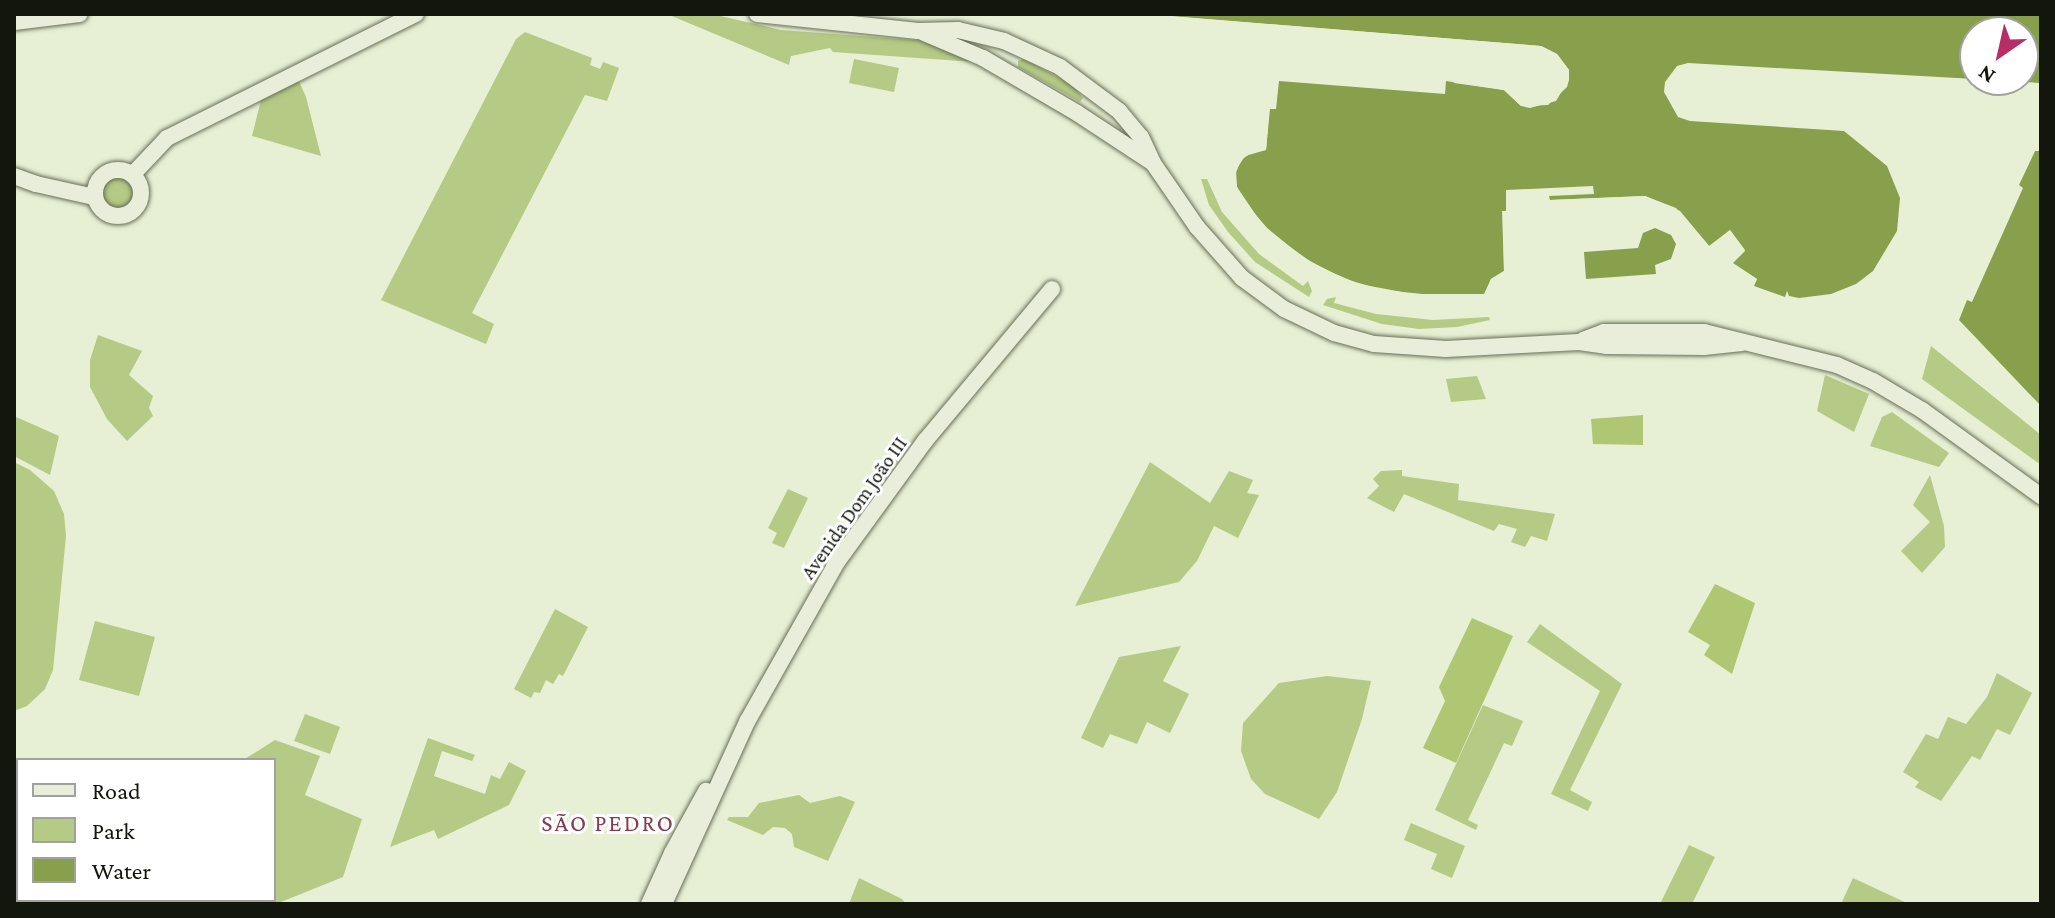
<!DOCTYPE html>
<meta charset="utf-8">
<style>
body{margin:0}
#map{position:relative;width:2055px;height:918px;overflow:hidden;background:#e7f0d5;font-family:"Crimson Pro",serif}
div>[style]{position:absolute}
.green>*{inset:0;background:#b5ca84}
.round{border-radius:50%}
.forest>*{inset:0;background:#afc773}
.water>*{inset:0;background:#889f4c}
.pier>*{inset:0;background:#e7f0d5}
.roads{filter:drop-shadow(0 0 2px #676e57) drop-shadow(0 0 2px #676e57)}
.secondary>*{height:16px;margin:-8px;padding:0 8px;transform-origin:8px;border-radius:8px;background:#e8eed9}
.secondary>.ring{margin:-8px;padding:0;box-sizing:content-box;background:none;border:16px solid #e8eed9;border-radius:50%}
span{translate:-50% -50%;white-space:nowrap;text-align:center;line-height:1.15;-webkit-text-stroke:6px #fff;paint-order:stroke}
.street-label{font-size:20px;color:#13160d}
.quarter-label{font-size:24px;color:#833d54;letter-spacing:2px}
.frame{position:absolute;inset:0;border:16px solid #13160d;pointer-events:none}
.legend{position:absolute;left:16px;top:758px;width:260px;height:144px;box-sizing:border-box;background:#fff;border:2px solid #a1a29e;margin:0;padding:10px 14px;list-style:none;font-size:24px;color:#13160d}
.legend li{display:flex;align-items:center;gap:16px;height:40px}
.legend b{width:40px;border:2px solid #a1a29e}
.north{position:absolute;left:1959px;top:16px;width:80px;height:80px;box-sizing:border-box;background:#fff;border:2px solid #a1a29e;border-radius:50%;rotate:214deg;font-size:22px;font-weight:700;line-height:32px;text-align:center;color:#13160d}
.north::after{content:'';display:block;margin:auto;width:28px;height:36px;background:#b82d65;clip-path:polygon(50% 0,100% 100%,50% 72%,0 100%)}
</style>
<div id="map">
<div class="green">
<i style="clip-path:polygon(667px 14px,712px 14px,781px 30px,927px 41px,956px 48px,1080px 119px,1077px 123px,974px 62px,833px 52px,830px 48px,791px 56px,789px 65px)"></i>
<i style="clip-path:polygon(525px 32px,592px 58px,590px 65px,600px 69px,603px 62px,619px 68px,607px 101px,585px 95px,472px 313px,494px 324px,486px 344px,381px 300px,516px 39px)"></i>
<i style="clip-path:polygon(854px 59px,899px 68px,894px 92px,849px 83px)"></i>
<i style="clip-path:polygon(1024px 59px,1071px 84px,1083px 98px,1080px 102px,1018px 67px,1018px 61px)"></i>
<i style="clip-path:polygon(298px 79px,306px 97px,321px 156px,252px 136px,261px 100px)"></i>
<i class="round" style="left:101px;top:176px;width:34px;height:34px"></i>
<i style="clip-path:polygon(1201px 179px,1207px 179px,1222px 212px,1259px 254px,1303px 286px,1308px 281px,1312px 291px,1309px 297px,1255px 262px,1228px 232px,1209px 205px)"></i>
<i style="clip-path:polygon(1336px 297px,1334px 303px,1376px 314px,1433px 320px,1489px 317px,1490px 320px,1457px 327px,1419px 329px,1382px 324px,1323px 305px,1327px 299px)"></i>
<i style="clip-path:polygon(98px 335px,142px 351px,129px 375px,153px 396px,149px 408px,153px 416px,127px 441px,107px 419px,90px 387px,90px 360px)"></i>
<i style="clip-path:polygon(1931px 346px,2041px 435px,2041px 465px,1922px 379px)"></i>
<i style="clip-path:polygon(1825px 375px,1869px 394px,1854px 432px,1817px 411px)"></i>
<i style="clip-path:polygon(1477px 376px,1486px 399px,1451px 402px,1446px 379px)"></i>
<i style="clip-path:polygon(1892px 412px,1949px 453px,1939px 467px,1870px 446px,1882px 417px)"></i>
<i style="clip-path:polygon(14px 416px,59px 436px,50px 475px,14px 456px)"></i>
<i style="clip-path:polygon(14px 462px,30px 470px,54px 491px,64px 514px,66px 536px,53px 670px,45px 689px,27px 706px,14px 711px)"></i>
<i style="clip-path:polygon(1150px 462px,1210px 503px,1229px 471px,1253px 480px,1247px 493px,1259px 495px,1238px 538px,1214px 526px,1197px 561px,1179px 582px,1075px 606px)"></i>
<i style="clip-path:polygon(1402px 470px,1402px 476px,1459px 484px,1458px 500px,1555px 514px,1547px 541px,1531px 536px,1525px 547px,1511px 542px,1517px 529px,1499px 524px,1494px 531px,1404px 494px,1394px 512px,1367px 498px,1379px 486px,1373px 479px,1381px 471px)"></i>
<i style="clip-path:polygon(1930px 475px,1944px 526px,1945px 547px,1922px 573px,1901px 551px,1930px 522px,1913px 505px)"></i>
<i style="clip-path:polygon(788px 489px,808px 498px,784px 548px,772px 543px,777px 533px,768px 528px)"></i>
<i style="clip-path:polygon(555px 609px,588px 627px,563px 676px,559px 674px,553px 684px,546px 680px,540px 693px,534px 692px,531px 698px,514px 689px)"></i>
<i style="clip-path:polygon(95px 621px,155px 637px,139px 696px,79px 680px)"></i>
<i style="clip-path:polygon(1540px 624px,1622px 684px,1570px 790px,1592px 802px,1588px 811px,1551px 794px,1600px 691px,1527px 642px)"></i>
<i style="clip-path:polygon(1181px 646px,1163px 681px,1189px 694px,1170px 733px,1147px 722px,1137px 744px,1110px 734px,1103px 748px,1081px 738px,1119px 657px)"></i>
<i style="clip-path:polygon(1997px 673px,2032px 693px,2010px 735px,1997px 729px,1980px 760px,1972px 756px,1941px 801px,1915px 787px,1919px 782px,1903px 772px,1926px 734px,1938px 739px,1948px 717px,1966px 724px,1987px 697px)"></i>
<i style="clip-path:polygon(1327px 676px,1371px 681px,1362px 719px,1337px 792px,1319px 819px,1265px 794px,1251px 779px,1241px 751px,1243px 723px,1279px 683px)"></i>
<i style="clip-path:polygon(1483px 705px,1523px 721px,1512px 746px,1504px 743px,1468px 820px,1478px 825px,1476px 830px,1435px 810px)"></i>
<i style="clip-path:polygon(305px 714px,340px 727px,330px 754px,294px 741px)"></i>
<i style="clip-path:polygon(428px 738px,475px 755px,472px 761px,442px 751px,434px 776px,485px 794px,491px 775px,500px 779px,509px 762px,526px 771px,509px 805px,438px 839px,434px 830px,390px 847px)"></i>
<i style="clip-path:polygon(275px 740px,320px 756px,305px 795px,362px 819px,343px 877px,276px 904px,160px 904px,160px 900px,274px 900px,274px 760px,243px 760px)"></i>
<i style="clip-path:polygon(799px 795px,810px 803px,840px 796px,855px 802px,828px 861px,794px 847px,792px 834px,785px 828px,773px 827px,763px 835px,727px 820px,729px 817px,748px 817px,759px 803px)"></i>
<i style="clip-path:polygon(1411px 823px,1465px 846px,1452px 878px,1431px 869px,1437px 854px,1404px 840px)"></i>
<i style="clip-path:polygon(1689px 845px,1715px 857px,1692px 904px,1660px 904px)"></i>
<i style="clip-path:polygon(859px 878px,902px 899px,906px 904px,849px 904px)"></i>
<i style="clip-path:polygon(1853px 878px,1909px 904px,1841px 904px)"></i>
</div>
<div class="forest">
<i style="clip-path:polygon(1643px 415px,1643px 445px,1593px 444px,1591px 419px)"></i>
<i style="clip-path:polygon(1715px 584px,1755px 603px,1732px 674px,1704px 655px,1710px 645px,1688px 632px)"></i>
<i style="clip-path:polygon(1472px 618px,1513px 636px,1456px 763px,1423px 748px,1445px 701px,1439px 687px)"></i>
</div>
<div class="water">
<i style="clip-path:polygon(1146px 14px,2041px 14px,2041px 83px,1988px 80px,2023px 80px,2023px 32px,1975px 32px,1975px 79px,1688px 63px,1677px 66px,1665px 82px,1664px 92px,1678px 117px,1690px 121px,1844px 131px,1887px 166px,1900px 198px,1897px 231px,1873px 271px,1856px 284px,1831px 294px,1799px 298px,1789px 296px,1787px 291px,1785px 297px,1754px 286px,1757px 279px,1732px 263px,1745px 250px,1730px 230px,1710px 247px,1680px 211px,1645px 196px,1550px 200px,1549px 196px,1594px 194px,1593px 186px,1506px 190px,1506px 211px,1503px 212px,1504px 271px,1491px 279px,1485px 294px,1413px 294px,1359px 284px,1317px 266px,1273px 235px,1244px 201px,1237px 187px,1236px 170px,1245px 156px,1266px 150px,1270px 109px,1276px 109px,1279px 81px,1445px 94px,1446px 81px,1504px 90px,1521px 106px,1548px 105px,1567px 87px,1569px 80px,1569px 70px,1557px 54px,1541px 46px)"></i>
<i style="clip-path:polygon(2035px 151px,2041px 151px,2041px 406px,1959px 320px,1967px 300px,1972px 302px,2023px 188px,2019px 185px)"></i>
<i style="clip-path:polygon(1655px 228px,1671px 235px,1676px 244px,1671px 259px,1655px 265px,1656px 274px,1586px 279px,1584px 252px,1638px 248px,1643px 233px)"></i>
</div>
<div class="pier">
<i style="clip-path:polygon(1142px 14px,1541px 46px,1557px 54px,1569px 70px,1569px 79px,1556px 101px,1530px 108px,1521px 106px,1504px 90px,1454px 83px,1454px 79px,1505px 87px,1523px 102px,1546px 101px,1563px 85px,1565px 72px,1554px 57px,1540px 50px,1145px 18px)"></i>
<i style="clip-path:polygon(1265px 126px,1268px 126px,1266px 150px,1254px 151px,1241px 160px,1235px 175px,1237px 187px,1262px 224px,1304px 258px,1345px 279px,1383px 290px,1432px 295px,1484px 294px,1491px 279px,1504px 271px,1502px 211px,1506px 211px,1508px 273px,1493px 282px,1487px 297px,1432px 299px,1358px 288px,1309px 266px,1260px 226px,1234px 188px,1233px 166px,1243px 153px,1263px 145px)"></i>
<i style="clip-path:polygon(1645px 196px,1676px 208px,1709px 246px,1730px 230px,1745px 251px,1733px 263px,1757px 279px,1752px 289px,1752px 280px,1729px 264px,1740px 250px,1729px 236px,1708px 250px,1677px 214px,1660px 204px,1645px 200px,1550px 204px,1550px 200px)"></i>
</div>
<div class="roads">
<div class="secondary">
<i style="left:757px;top:14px;width:162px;rotate:6deg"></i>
<i style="left:918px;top:31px;width:40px;rotate:-1.4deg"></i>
<i style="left:958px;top:30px;width:47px;rotate:13.4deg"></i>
<i style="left:1004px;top:41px;width:62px;rotate:24.9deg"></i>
<i style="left:1060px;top:67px;width:74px;rotate:36.7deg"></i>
<i style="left:1119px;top:111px;width:34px;rotate:50deg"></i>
<i style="left:1141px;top:137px;width:29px;rotate:65deg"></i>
<i style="left:1153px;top:163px;width:78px;rotate:55.5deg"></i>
<i style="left:1197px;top:227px;width:68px;rotate:48.6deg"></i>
<i style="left:1242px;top:278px;width:52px;rotate:36.4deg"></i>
<i style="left:1284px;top:309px;width:55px;rotate:25.6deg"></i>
<i style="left:1334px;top:333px;width:41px;rotate:15.4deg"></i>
<i style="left:1374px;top:344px;width:72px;rotate:4deg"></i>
<i style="left:1446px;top:349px;width:133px;rotate:-3deg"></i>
<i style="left:1579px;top:342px;width:27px;rotate:8deg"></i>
<i style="left:1606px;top:346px;width:98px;rotate:0.6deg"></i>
<i style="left:1704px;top:347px;width:38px;rotate:-6deg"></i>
<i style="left:14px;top:22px;width:66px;rotate:-6.9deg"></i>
<i style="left:924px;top:33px;width:64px;rotate:23deg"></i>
<i style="left:983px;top:58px;width:109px;rotate:30.3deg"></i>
<i style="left:1077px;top:113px;width:91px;rotate:33.3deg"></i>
<i class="ring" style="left:95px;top:170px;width:30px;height:30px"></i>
<i style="left:133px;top:174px;width:50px;rotate:-46.6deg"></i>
<i style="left:167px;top:138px;width:278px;rotate:-26.5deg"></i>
<i style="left:14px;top:176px;width:23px;rotate:20deg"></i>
<i style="left:36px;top:184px;width:59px;rotate:12.6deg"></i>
<i style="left:1583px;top:340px;width:22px;rotate:-21deg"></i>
<i style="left:1604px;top:332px;width:100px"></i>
<i style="left:1704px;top:332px;width:137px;rotate:13.9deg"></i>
<i style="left:1837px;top:365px;width:39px;rotate:24deg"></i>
<i style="left:1873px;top:381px;width:57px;rotate:30.6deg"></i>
<i style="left:1922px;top:410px;width:147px;rotate:35.9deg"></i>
<i style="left:649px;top:904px;width:56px;rotate:-65.7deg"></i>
<i style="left:672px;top:853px;width:71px;rotate:-61.3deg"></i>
<i style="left:664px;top:904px;width:202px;rotate:-65.5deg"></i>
<i style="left:748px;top:720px;width:181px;rotate:-60.6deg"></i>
<i style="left:837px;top:562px;width:150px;rotate:-54deg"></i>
<i style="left:925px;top:441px;width:198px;rotate:-50.1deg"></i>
</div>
</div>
<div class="street-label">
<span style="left:854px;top:508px;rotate:-55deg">Avenida Dom João III</span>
</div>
<div class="quarter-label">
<span style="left:608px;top:823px">SÃO PEDRO</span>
</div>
<div class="frame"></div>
<ul class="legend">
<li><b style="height:10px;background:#e8eed9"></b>Road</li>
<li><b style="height:22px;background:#b5ca84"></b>Park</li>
<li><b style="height:22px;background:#889f4c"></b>Water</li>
</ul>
<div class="north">N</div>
</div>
